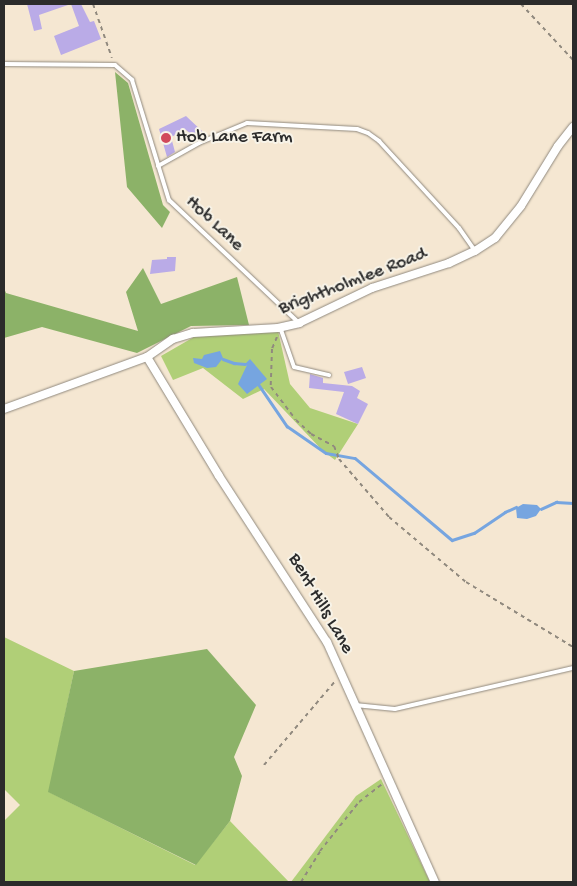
<!DOCTYPE html>
<style>
body{margin:0}
#map{position:relative;width:577px;height:886px;overflow:hidden;background:#f5e7d2;font-family:"Gochi Hand",sans-serif}
div>[style]{position:absolute}
.green>*{inset:0;background:#b0cf77}
.forest>*{inset:0;background:#8cb268}
.water>*{inset:0;background:#76a5e0}
.stream>*{height:2.5px;margin:-1.25px;padding:0 1.25px;transform-origin:1.25px;border-radius:1.25px;background:#76a5e0}
.building>*{inset:0;background:#baabe7}
.path>*{height:2px;margin-top:-1px;transform-origin:0;background:repeating-linear-gradient(90deg,#90897e 0 4px,transparent 0 8px)}
.roads{filter:drop-shadow(0 0 1px #90897e) drop-shadow(0 0 1px #90897e)}
.lane>*{height:4px;margin:-2px;padding:0 2px;transform-origin:2px;border-radius:2px;background:#fff}
.street>*{height:8px;margin:-4px;padding:0 4px;transform-origin:4px;border-radius:4px;background:#fff}
.dots>*{width:14px;height:14px;translate:-50% -50%;box-sizing:border-box;border:2px solid #f7f3e8;border-radius:50%}
span{translate:-50% -50%;white-space:nowrap;text-align:center;line-height:1.15;-webkit-text-stroke:4px #f7f3e8;paint-order:stroke}
.poi-label{font-size:19px;color:#2b2b2b}
.left{translate:0 -50%;text-align:left}
.street-label{font-size:19px;color:#2b2b2b}
.frame{position:absolute;inset:0;border:5px solid #2b2b2b;pointer-events:none}
</style>
<div id="map">
<div class="green">
<i style="clip-path:polygon(278px 331px,290px 384px,310px 408px,358px 424px,335px 460px,323px 451px,264px 389px,243px 399px,203px 368px,173px 380px,161px 356px,194px 337px)"></i>
<i style="clip-path:polygon(4px 637px,74px 671px,49px 792px,195px 865px,230px 821px,289px 882px,4px 882px,4px 821px,20px 805px,4px 789px)"></i>
<i style="clip-path:polygon(381px 779px,430px 882px,291px 882px,356px 796px)"></i>
</div>
<div class="forest">
<i style="clip-path:polygon(115px 72px,128px 83px,163px 205px,170px 212px,162px 228px,127px 187px)"></i>
<i style="clip-path:polygon(143px 268px,161px 304px,237px 277px,249px 325px,191px 326px,137px 353px,42px 327px,4px 338px,4px 288px,6px 293px,138px 331px,126px 292px)"></i>
<i style="clip-path:polygon(207px 649px,256px 705px,234px 757px,242px 776px,230px 821px,196px 865px,48px 792px,74px 671px)"></i>
</div>
<div class="water">
<i style="clip-path:polygon(220px 351px,223px 358px,216px 367px,207px 368px,194px 363px,193px 358px,202px 359px,204px 355px)"></i>
<i style="clip-path:polygon(250px 359px,267px 379px,247px 394px,238px 384px,247px 365px,245px 364px)"></i>
<i style="clip-path:polygon(523px 504px,537px 505px,541px 509px,536px 516px,527px 519px,517px 518px,516px 508px)"></i>
</div>
<div class="stream">
<i style="left:223px;top:359px;width:12px;rotate:20deg"></i>
<i style="left:234px;top:363px;width:11px;rotate:5deg"></i>
<i style="left:259px;top:385px;width:50px;rotate:55.7deg"></i>
<i style="left:287px;top:426px;width:47px;rotate:34.7deg"></i>
<i style="left:326px;top:453px;width:29px;rotate:10deg"></i>
<i style="left:355px;top:458px;width:127px;rotate:40.2deg"></i>
<i style="left:452px;top:540px;width:23px;rotate:-18deg"></i>
<i style="left:474px;top:533px;width:37px;rotate:-34deg"></i>
<i style="left:505px;top:512px;width:12px;rotate:-24deg"></i>
<i style="left:541px;top:509px;width:17px;rotate:-25deg"></i>
<i style="left:556px;top:502px;width:17px;rotate:3deg"></i>
</div>
<div class="building">
<i style="clip-path:polygon(27px 4px,68px 4px,68px 5px,39px 15px,42px 29px,34px 31px)"></i>
<i style="clip-path:polygon(71px 4px,81px 4px,90px 22px,94px 21px,101px 39px,61px 55px,54px 36px,79px 26px)"></i>
<i style="clip-path:polygon(186px 116px,203px 132px,197px 139px,186px 130px,171px 137px,175px 152px,167px 157px,159px 129px)"></i>
<i style="clip-path:polygon(167px 257px,176px 257px,175px 271px,150px 274px,152px 260px,167px 259px)"></i>
<i style="clip-path:polygon(362px 367px,366px 378px,348px 384px,344px 372px)"></i>
<i style="clip-path:polygon(310px 374px,323px 378px,323px 383px,352px 386px,360px 391px,357px 398px,368px 404px,358px 424px,336px 414px,344px 392px,309px 388px)"></i>
</div>
<div class="path">
<i style="left:93px;top:4px;width:57px;rotate:70.6deg"></i>
<i style="left:521px;top:4px;width:76px;rotate:47.1deg"></i>
<i style="left:277px;top:337px;width:13px;rotate:113deg"></i>
<i style="left:272px;top:349px;width:38px;rotate:92deg"></i>
<i style="left:271px;top:387px;width:41px;rotate:52.9deg"></i>
<i style="left:296px;top:420px;width:21px;rotate:43deg"></i>
<i style="left:311px;top:434px;width:26px;rotate:28deg"></i>
<i style="left:334px;top:446px;width:14px;rotate:69deg"></i>
<i style="left:339px;top:459px;width:77px;rotate:49.2deg"></i>
<i style="left:389px;top:517px;width:101px;rotate:40.2deg"></i>
<i style="left:466px;top:582px;width:125px;rotate:31.3deg"></i>
<i style="left:264px;top:765px;width:111px;rotate:-49.7deg"></i>
<i style="left:301px;top:882px;width:36px;rotate:-58deg"></i>
<i style="left:320px;top:851px;width:63px;rotate:-51.5deg"></i>
<i style="left:359px;top:802px;width:31px;rotate:-38deg"></i>
</div>
<div class="roads">
<div class="lane">
<i style="left:4px;top:64px;width:111px;rotate:0.5deg"></i>
<i style="left:115px;top:65px;width:23px;rotate:41deg"></i>
<i style="left:132px;top:80px;width:126px;rotate:72.9deg"></i>
<i style="left:169px;top:200px;width:179px;rotate:43.4deg"></i>
<i style="left:158px;top:166px;width:47px;rotate:-29.3deg"></i>
<i style="left:199px;top:143px;width:52px;rotate:-22.6deg"></i>
<i style="left:247px;top:123px;width:110px;rotate:3.1deg"></i>
<i style="left:357px;top:129px;width:12px;rotate:20deg"></i>
<i style="left:368px;top:133px;width:14px;rotate:36deg"></i>
<i style="left:379px;top:141px;width:118px;rotate:47.4deg"></i>
<i style="left:459px;top:228px;width:28px;rotate:55deg"></i>
<i style="left:280px;top:327px;width:42px;rotate:70.7deg"></i>
<i style="left:294px;top:367px;width:36px;rotate:13deg"></i>
<i style="left:355px;top:705px;width:40px;rotate:5.7deg"></i>
<i style="left:395px;top:709px;width:183px;rotate:-13deg"></i>
</div>
<div class="street">
<i style="left:147px;top:357px;width:139px;rotate:58.8deg"></i>
<i style="left:219px;top:476px;width:198px;rotate:57deg"></i>
<i style="left:327px;top:642px;width:263px;rotate:65.8deg"></i>
<i style="left:4px;top:409px;width:152px;rotate:-20deg"></i>
<i style="left:147px;top:357px;width:32px;rotate:-35deg"></i>
<i style="left:173px;top:339px;width:21px;rotate:-17deg"></i>
<i style="left:193px;top:333px;width:85px;rotate:-3.4deg"></i>
<i style="left:278px;top:328px;width:22px;rotate:-13deg"></i>
<i style="left:299px;top:323px;width:81px;rotate:-25.6deg"></i>
<i style="left:372px;top:288px;width:81px;rotate:-18deg"></i>
<i style="left:449px;top:263px;width:29px;rotate:-25deg"></i>
<i style="left:475px;top:251px;width:24px;rotate:-33deg"></i>
<i style="left:495px;top:238px;width:41px;rotate:-50.9deg"></i>
<i style="left:521px;top:206px;width:70px;rotate:-58.3deg"></i>
<i style="left:558px;top:146px;width:24px;rotate:-52deg"></i>
</div>
</div>
<div class="dots">
<i style="left:166px;top:138px;background:#d1495b"></i>
</div>
<div class="poi-label">
<span class="left" style="left:176px;top:138px">Hob Lane Farm</span>
</div>
<div class="street-label">
<span style="left:214px;top:224px;rotate:43deg">Hob Lane</span>
<span style="left:353px;top:282px;rotate:-21deg">Brightholmlee Road</span>
<span style="left:320px;top:604px;rotate:60deg">Bent Hills Lane</span>
</div>
<div class="frame"></div>
</div>
